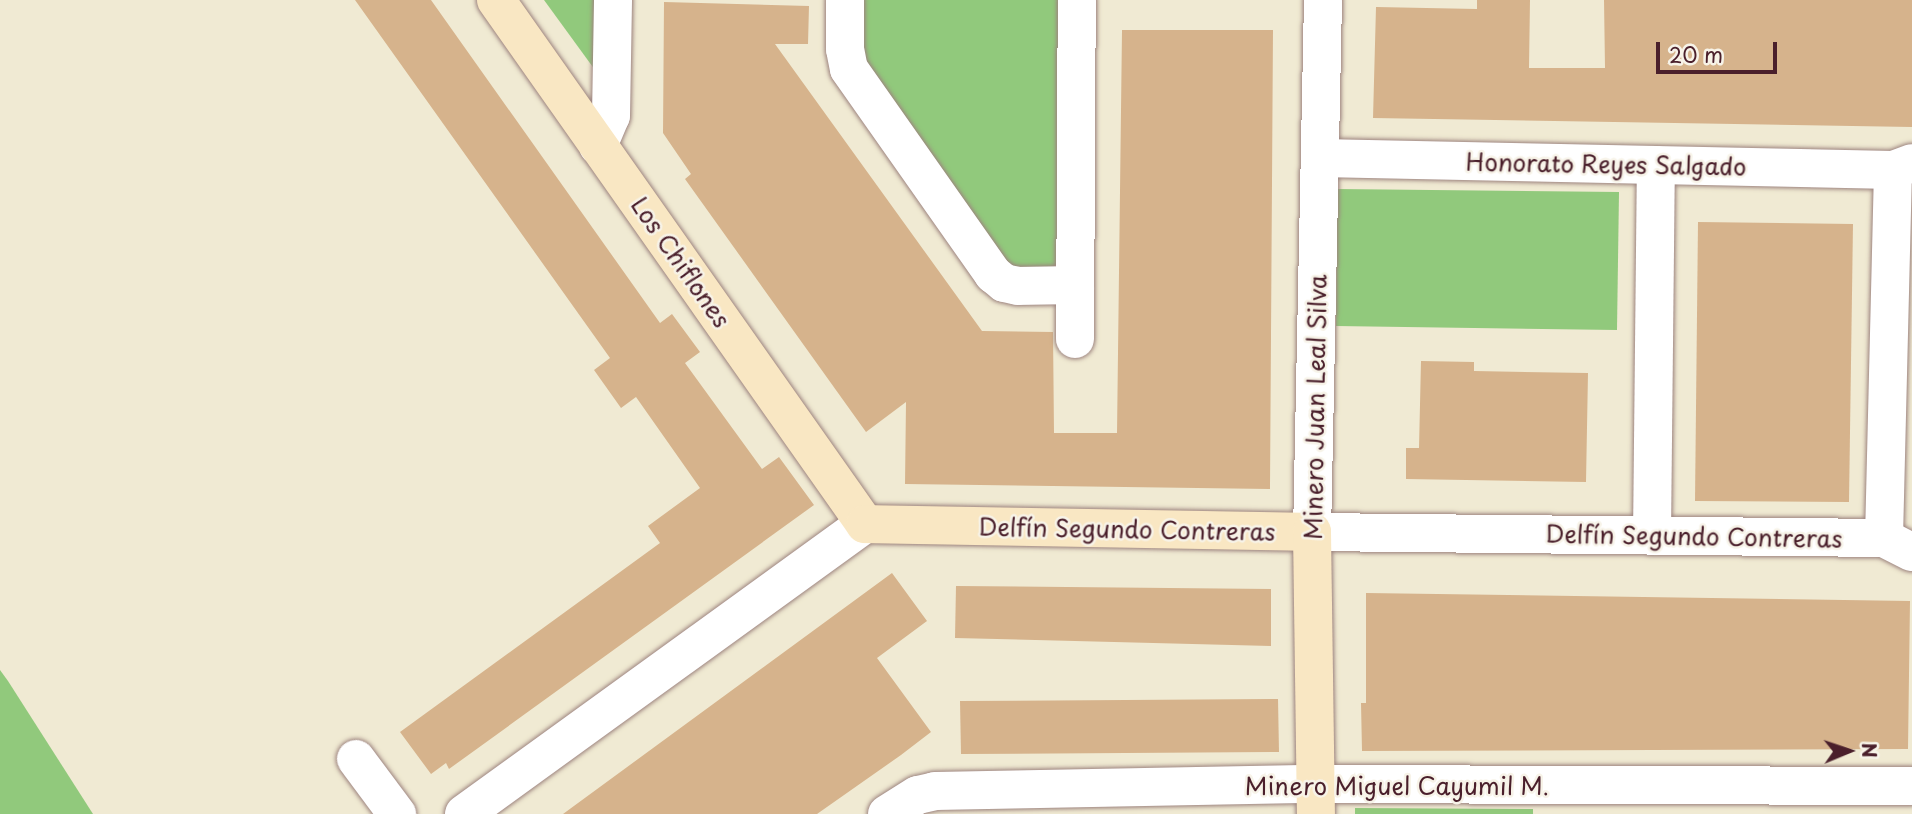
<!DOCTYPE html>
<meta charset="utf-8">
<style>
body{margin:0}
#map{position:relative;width:1912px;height:814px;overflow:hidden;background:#f0ead3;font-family:"Playpen Sans",sans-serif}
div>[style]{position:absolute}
.green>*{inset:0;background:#91c97c}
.building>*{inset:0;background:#d6b38c}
.roads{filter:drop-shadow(0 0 2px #9d847f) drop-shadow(0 0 2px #9d847f)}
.street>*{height:38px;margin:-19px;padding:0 19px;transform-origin:19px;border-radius:19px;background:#fff}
.secondary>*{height:38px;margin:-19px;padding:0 19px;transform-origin:19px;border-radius:19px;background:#f9e7c3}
span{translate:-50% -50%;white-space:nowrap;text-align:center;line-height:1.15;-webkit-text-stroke:5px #f7f3e8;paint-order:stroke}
.street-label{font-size:24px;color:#4a1f2b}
.north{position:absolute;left:1814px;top:716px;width:70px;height:70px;-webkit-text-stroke:5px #f7f3e8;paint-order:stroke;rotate:88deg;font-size:19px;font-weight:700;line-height:28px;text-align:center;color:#4a1f2b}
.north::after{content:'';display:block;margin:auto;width:24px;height:32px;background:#4a1f2b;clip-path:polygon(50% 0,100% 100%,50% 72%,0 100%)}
.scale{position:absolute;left:1656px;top:42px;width:121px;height:32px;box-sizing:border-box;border:4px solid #4a1f2b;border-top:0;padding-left:9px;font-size:21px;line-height:24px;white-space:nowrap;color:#4a1f2b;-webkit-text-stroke:5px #f7f3e8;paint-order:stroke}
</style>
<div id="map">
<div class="green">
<i style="clip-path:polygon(544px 0,603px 0,603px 81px)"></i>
<i style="clip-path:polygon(864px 0,1066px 0,1063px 256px,1048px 274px,1009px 271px,864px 72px)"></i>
<i style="clip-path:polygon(1337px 189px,1619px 192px,1617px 330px,1336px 326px)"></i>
<i style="clip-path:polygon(0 670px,8px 681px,93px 814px,0 814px)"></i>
<i style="clip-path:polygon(1355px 808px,1533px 809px,1533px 814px,1355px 814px)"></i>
</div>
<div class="building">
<i style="clip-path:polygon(355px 0,431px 0,660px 323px,672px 314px,700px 352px,685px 363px,762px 469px,779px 457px,814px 505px,449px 769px,446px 763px,431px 774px,400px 732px,660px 543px,648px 526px,700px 488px,636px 397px,621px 408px,594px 370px,610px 358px)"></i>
<i style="clip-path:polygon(1477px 0,1530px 0,1529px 68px,1605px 68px,1604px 0,1912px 0,1912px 127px,1373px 118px,1376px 7px,1477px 9px)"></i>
<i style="clip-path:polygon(664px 2px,809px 6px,808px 44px,775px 44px,982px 331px,1053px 332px,1054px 433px,1117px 433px,1122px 30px,1273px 30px,1270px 489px,905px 484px,906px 402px,866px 432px,685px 179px,691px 174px,663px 133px)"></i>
<i style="clip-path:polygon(1698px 222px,1853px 224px,1849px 502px,1695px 501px)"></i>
<i style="clip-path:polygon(1421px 361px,1474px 362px,1474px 371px,1588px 373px,1586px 482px,1406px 479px,1406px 448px,1419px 448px)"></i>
<i style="clip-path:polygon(892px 573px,927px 621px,877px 658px,931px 732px,901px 755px,817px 814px,563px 814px)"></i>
<i style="clip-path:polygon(956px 586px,1271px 589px,1271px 646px,955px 638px)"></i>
<i style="clip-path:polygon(1366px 593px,1910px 601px,1908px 749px,1362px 751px,1361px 703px,1366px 703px)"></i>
<i style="clip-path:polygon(1278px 699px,1279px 752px,961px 754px,960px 701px)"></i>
</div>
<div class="roads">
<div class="street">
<i style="left:845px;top:0;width:49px;rotate:90deg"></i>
<i style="left:845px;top:49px;width:20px;rotate:79deg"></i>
<i style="left:849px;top:69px;width:251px;rotate:54.9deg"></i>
<i style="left:993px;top:274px;width:14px;rotate:39deg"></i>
<i style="left:1004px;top:283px;width:14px;rotate:12deg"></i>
<i style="left:1018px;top:286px;width:57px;rotate:-1deg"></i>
<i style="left:1323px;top:0;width:532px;rotate:91.18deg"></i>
<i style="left:1312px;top:532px;width:572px;rotate:0.6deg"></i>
<i style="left:598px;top:146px;width:33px;rotate:-67deg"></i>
<i style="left:611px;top:116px;width:116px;rotate:-89deg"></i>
<i style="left:1320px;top:158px;width:573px;rotate:1.2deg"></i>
<i style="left:1893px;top:170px;width:20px;rotate:-20deg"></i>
<i style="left:1075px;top:339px;width:339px;rotate:-89.7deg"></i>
<i style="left:1652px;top:536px;width:371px;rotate:-89.4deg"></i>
<i style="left:1884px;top:538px;width:368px;rotate:-88.6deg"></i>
<i style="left:1884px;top:538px;width:31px;rotate:27deg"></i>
<i style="left:356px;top:759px;width:69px;rotate:53.3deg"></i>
<i style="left:464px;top:814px;width:495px;rotate:-35.9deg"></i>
<i style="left:887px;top:814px;width:36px;rotate:-32deg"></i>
<i style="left:918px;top:795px;width:17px;rotate:-13deg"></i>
<i style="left:935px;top:791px;width:380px;rotate:-1.1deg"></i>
<i style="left:1315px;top:784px;width:597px;rotate:0.19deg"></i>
</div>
<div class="secondary">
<i style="left:496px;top:0;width:641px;rotate:54.85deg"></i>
<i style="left:865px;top:524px;width:447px;rotate:1deg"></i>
<i style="left:1312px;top:532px;width:282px;rotate:89.2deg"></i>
</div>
</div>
<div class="street-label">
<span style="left:1606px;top:164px;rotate:1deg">Honorato Reyes Salgado</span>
<span style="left:681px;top:262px;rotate:55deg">Los Chiflones</span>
<span style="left:1315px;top:407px;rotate:-89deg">Minero Juan Leal Silva</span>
<span style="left:1127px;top:529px;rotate:1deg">Delfín Segundo Contreras</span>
<span style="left:1694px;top:536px;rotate:1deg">Delfín Segundo Contreras</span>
<span style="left:1397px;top:786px">Minero Miguel Cayumil M.</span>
</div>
<div class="north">N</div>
<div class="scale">20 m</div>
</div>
